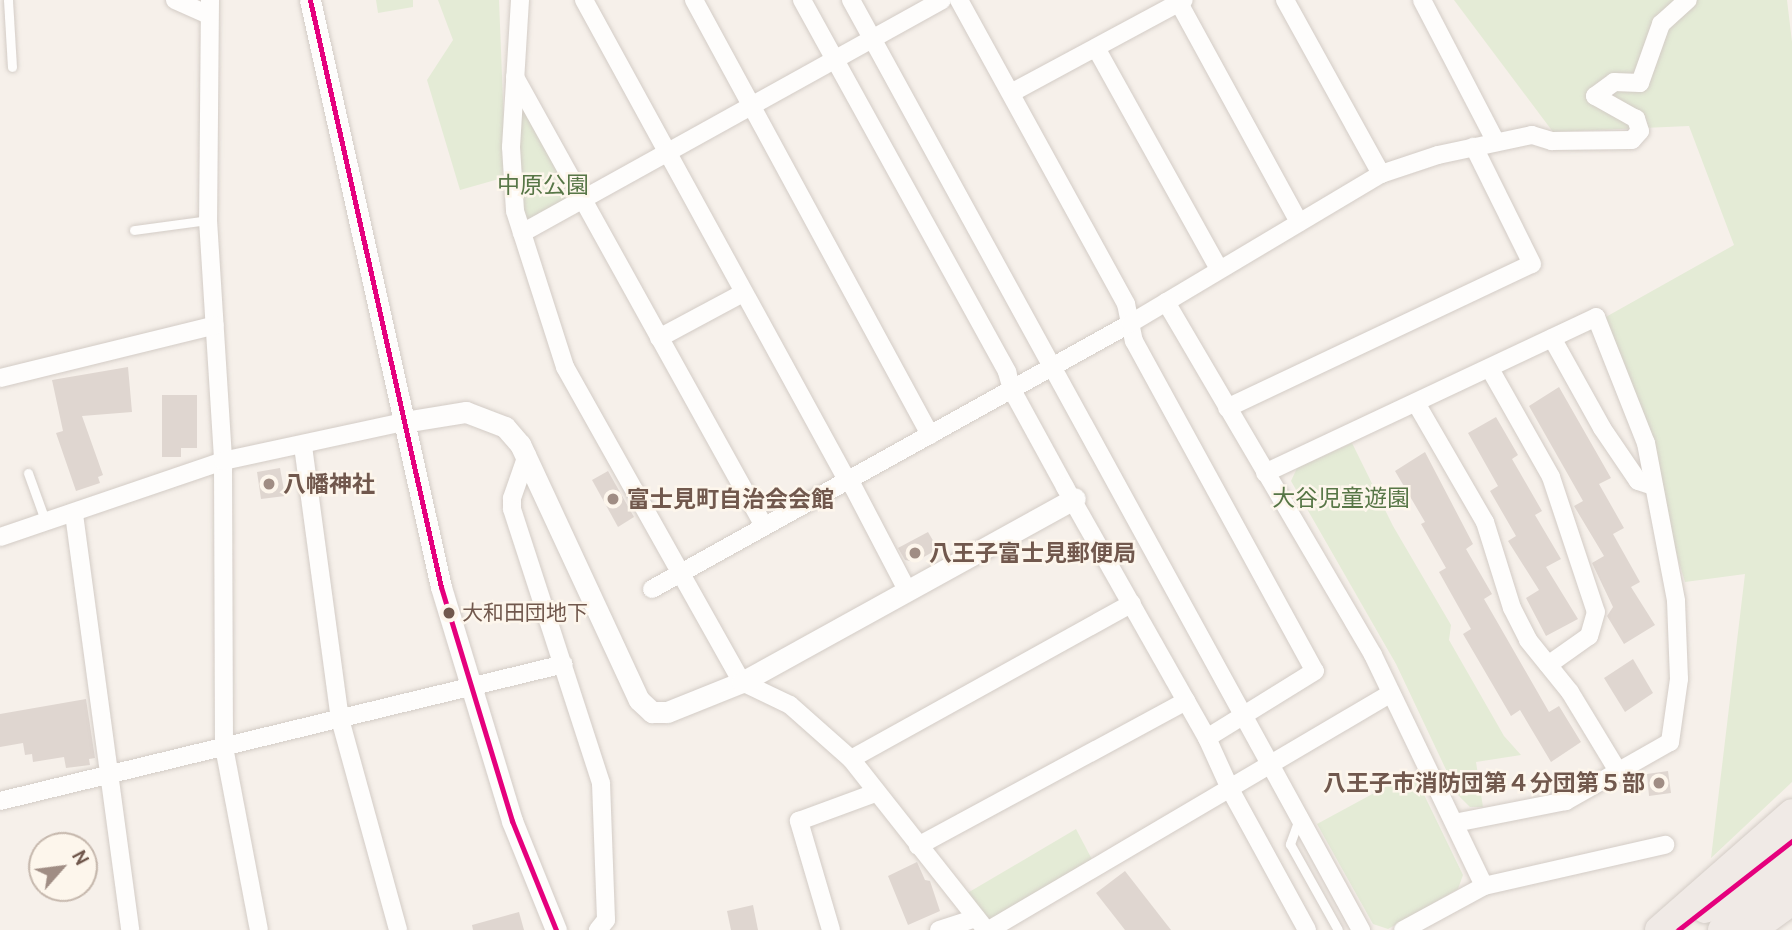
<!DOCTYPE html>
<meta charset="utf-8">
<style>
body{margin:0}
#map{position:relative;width:1792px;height:930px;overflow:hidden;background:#f6f0ea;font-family:Cabin,"Noto Sans JP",sans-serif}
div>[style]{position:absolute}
.green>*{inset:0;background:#e4ebd6}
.building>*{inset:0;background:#dfd6d0}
.roads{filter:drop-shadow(0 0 2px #d3ccc6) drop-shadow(0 0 2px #d3ccc6)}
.service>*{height:9px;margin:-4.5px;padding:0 4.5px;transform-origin:4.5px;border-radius:4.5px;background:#fefdfc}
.minor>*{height:18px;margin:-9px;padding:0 9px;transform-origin:9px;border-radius:9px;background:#fefdfc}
.tertiary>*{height:21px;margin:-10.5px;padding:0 10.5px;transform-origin:10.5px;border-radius:10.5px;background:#fefdfc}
.trunk>*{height:28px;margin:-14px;padding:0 14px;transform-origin:14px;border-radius:14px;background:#f0eae6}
.bus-1>*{height:5px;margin:-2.5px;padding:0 2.5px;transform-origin:2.5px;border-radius:2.5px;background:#e5007d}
.dots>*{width:19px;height:19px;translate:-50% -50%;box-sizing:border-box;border:4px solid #fdf6ec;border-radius:50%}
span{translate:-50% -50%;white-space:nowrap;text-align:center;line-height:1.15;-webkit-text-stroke:5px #fdf6ec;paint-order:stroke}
.bus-label{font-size:21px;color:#71584d}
.left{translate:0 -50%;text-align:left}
.park-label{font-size:23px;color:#577646}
.poi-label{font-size:23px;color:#71584d;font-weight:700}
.right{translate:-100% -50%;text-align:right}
.north{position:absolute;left:28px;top:832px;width:70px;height:70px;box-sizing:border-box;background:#fdf6ec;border:2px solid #c5b7ac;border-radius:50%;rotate:62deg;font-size:19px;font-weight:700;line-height:28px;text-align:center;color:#71584d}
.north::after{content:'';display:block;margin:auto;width:24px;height:32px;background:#a08d84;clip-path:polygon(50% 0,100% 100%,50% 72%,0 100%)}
</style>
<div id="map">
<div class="green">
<i style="clip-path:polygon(376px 0,413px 0,413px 7px,378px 13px)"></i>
<i style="clip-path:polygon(438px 0,499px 0,506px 177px,460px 190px,427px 80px,453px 40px)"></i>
<i style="clip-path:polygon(1454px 0,1787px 0,1792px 42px,1792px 782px,1711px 858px,1745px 574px,1685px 582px,1604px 318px,1734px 245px,1689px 126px,1553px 132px)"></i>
<i style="clip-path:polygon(515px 77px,583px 197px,522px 233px)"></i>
<i style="clip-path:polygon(1352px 443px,1393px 526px,1451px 625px,1449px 640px,1504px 736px,1521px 755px,1476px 762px,1483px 807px,1470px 807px,1458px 795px,1396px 664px,1291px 481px,1297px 468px)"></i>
<i style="clip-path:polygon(1413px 772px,1463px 875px,1458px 889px,1388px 929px,1373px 924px,1317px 824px)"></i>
<i style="clip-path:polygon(1076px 829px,1096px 867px,989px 930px,959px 898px)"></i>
</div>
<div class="building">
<i style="clip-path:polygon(128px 367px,132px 412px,82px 416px,103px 475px,98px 477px,100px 483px,76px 491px,56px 433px,63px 431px,52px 380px)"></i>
<i style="clip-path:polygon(1559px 387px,1611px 478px,1599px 484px,1624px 528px,1613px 534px,1640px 582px,1631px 587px,1655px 625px,1624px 644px,1607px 616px,1613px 607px,1592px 563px,1604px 556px,1574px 506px,1583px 501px,1529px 406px)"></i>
<i style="clip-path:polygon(162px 395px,197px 395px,197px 448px,181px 448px,181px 457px,162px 457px)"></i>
<i style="clip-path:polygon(1496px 417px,1518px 455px,1512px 459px,1542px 511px,1535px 515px,1561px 559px,1546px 567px,1578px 619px,1546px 636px,1526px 598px,1539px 590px,1508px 541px,1516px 536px,1490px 491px,1498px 486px,1468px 433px)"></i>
<i style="clip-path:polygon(1425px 452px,1473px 544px,1466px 549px,1492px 594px,1484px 599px,1549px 712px,1559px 706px,1581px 742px,1551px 762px,1520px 710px,1511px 716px,1463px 634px,1471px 629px,1439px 572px,1446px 568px,1421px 524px,1425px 522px,1395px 471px)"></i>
<i style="clip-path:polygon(280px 468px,285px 496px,261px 499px,257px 472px)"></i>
<i style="clip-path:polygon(608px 471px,634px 517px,618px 527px,592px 480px)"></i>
<i style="clip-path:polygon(928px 532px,938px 549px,915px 562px,905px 560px,898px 548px)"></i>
<i style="clip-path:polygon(1633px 659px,1653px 693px,1625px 712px,1604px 678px)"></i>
<i style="clip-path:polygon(86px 699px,95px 758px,89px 759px,90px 765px,66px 768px,64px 757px,33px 762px,32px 754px,25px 755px,23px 743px,0 747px,0 714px)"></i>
<i style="clip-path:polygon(1668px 771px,1671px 793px,1649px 796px,1647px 774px)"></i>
<i style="clip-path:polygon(917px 862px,925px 880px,930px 881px,940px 911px,908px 925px,888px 876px)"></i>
<i style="clip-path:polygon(1125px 871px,1171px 930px,1125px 930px,1096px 893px)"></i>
<i style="clip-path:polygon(753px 905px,758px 930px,731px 930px,727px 911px)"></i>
<i style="clip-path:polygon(519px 912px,524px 930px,473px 930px,472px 925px)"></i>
</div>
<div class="roads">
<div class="service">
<i style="left:8px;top:0;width:67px;rotate:86.6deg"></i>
<i style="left:134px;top:230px;width:75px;rotate:-7.7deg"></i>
<i style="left:28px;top:473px;width:53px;rotate:70.2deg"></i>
<i style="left:1299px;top:819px;width:27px;rotate:110deg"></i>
<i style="left:1290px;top:844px;width:98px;rotate:60.8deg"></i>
</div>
<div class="minor">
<i style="left:175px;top:0;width:37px;rotate:24deg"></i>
<i style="left:210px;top:0;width:220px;rotate:90.5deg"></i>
<i style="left:208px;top:220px;width:241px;rotate:86.4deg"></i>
<i style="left:223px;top:461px;width:286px;rotate:89.8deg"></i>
<i style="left:224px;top:747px;width:186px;rotate:79.2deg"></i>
<i style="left:520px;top:0;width:147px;rotate:93.5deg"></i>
<i style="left:511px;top:147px;width:64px;rotate:86.4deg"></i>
<i style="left:515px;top:211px;width:164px;rotate:72.2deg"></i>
<i style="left:565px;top:367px;width:361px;rotate:60.7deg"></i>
<i style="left:742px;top:682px;width:53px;rotate:25.6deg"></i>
<i style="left:790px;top:705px;width:81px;rotate:41.5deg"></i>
<i style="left:851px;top:759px;width:218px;rotate:51.7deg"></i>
<i style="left:584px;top:0;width:547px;rotate:61.28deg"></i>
<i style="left:694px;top:0;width:495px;rotate:61.5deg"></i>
<i style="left:802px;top:0;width:425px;rotate:61.1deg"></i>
<i style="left:1007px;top:372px;width:19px;rotate:74deg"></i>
<i style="left:1012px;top:390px;width:111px;rotate:61.3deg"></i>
<i style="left:1065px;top:487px;width:288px;rotate:60.5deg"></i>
<i style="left:1207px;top:738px;width:58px;rotate:65.6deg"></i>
<i style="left:1231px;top:791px;width:158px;rotate:61.3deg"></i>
<i style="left:851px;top:0;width:1061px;rotate:61.26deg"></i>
<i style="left:959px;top:0;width:347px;rotate:61.2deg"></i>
<i style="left:1126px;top:304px;width:38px;rotate:78deg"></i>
<i style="left:1134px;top:341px;width:376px;rotate:61.3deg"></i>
<i style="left:1315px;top:671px;width:127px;rotate:148.2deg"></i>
<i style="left:1285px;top:0;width:199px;rotate:61.1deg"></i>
<i style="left:1422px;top:0;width:160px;rotate:62.5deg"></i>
<i style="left:1179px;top:3px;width:250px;rotate:61.3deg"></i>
<i style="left:1096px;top:48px;width:253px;rotate:60.9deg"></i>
<i style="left:515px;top:77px;width:513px;rotate:60.99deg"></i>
<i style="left:1011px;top:93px;width:196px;rotate:-28.3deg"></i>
<i style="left:522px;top:233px;width:480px;rotate:-29deg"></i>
<i style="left:1166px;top:302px;width:409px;rotate:59.6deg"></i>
<i style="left:1373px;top:655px;width:256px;rotate:64.3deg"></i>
<i style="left:659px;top:338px;width:95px;rotate:-28.2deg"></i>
<i style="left:1552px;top:338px;width:103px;rotate:60.9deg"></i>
<i style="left:1602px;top:428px;width:64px;rotate:55.8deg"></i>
<i style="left:1638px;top:481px;width:16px;rotate:18deg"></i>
<i style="left:1490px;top:369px;width:124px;rotate:60.5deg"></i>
<i style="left:1551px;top:477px;width:142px;rotate:71.6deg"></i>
<i style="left:1596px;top:612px;width:25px;rotate:106deg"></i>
<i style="left:1589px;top:636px;width:50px;rotate:144.7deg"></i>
<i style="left:0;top:378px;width:221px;rotate:-13.8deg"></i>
<i style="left:1416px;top:403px;width:138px;rotate:59.9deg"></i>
<i style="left:1485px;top:522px;width:90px;rotate:72.6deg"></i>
<i style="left:1512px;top:608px;width:36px;rotate:63deg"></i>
<i style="left:1528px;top:640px;width:67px;rotate:51.1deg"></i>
<i style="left:1570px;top:692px;width:95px;rotate:58.8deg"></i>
<i style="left:1227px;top:408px;width:337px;rotate:-25.3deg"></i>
<i style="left:1532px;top:264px;width:131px;rotate:-116.4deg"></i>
<i style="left:303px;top:446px;width:275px;rotate:82.3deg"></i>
<i style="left:340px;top:719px;width:219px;rotate:74.6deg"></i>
<i style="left:527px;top:455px;width:46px;rotate:109.2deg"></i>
<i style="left:512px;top:498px;width:11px;rotate:90deg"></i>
<i style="left:512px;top:509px;width:288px;rotate:72deg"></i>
<i style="left:601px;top:783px;width:137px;rotate:87.9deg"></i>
<i style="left:606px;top:920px;width:13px;rotate:129deg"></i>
<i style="left:1265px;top:473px;width:366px;rotate:-25.2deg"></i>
<i style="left:1596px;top:317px;width:136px;rotate:68.4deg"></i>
<i style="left:1646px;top:443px;width:161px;rotate:79.2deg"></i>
<i style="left:1676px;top:601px;width:78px;rotate:87.8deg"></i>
<i style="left:1679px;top:679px;width:64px;rotate:98.1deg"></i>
<i style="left:1670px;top:742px;width:120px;rotate:150.4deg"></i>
<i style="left:1566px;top:801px;width:113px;rotate:168.8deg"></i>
<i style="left:849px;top:479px;width:125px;rotate:62.4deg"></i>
<i style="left:74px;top:514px;width:420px;rotate:82.3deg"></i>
<i style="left:0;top:537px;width:236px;rotate:-18.8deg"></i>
<i style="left:223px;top:461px;width:185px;rotate:-12.2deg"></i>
<i style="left:652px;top:589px;width:548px;rotate:-29.04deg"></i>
<i style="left:1131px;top:323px;width:291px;rotate:-30.8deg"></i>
<i style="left:1381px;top:174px;width:60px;rotate:-18.4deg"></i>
<i style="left:1438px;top:155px;width:96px;rotate:-12deg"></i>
<i style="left:1532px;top:135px;width:21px;rotate:17deg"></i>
<i style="left:1552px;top:141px;width:80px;rotate:-0.7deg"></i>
<i style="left:1632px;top:140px;width:12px;rotate:-48deg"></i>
<i style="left:1640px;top:131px;width:13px;rotate:-108deg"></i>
<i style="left:1636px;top:119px;width:47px;rotate:-150.7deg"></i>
<i style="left:1595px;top:96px;width:24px;rotate:-36deg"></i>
<i style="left:1614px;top:82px;width:26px;rotate:2deg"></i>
<i style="left:1640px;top:83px;width:63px;rotate:-70.4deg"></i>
<i style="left:1661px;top:24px;width:36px;rotate:-42deg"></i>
<i style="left:851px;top:759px;width:321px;rotate:-29deg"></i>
<i style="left:0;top:801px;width:580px;rotate:-13.65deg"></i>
<i style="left:918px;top:846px;width:305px;rotate:-28.4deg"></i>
<i style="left:831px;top:930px;width:114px;rotate:-106.4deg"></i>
<i style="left:799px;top:821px;width:81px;rotate:-20.2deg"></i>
<i style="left:939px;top:930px;width:39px;rotate:-18deg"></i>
<i style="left:989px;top:930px;width:464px;rotate:-30.5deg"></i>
<i style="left:1403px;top:930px;width:92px;rotate:-28.5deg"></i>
<i style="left:1484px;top:886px;width:186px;rotate:-12.8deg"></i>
</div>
<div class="tertiary">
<i style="left:310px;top:0;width:601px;rotate:77.42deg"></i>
<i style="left:441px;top:587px;width:245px;rotate:73.1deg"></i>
<i style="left:512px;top:821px;width:118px;rotate:68deg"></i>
<i style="left:404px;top:422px;width:63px;rotate:-9.2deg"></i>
<i style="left:466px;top:412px;width:42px;rotate:21deg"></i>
<i style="left:505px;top:427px;width:23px;rotate:49deg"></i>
<i style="left:520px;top:444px;width:282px;rotate:65.1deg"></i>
<i style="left:639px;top:700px;width:18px;rotate:43deg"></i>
<i style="left:652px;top:712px;width:15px"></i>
<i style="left:667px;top:712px;width:81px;rotate:-21.8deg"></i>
<i style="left:742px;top:682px;width:380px;rotate:-28.9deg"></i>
</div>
<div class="trunk">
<i style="left:1705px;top:909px;width:110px;rotate:-38deg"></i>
<i style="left:1659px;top:930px;width:177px;rotate:-41.3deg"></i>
<i style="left:1722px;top:930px;width:90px;rotate:-39.2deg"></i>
<i style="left:1752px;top:930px;width:49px;rotate:-35.9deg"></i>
</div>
</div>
<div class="bus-1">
<i style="left:310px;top:0;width:601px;rotate:77.42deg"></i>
<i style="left:441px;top:587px;width:245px;rotate:73.1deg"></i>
<i style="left:512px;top:821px;width:118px;rotate:68deg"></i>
<i style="left:1678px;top:930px;width:145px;rotate:-38deg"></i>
</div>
<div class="dots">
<i style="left:269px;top:484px;background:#a08d84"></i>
<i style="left:613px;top:499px;background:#a08d84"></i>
<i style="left:915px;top:553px;background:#a08d84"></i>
<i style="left:449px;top:613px;background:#71584d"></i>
<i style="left:1659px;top:783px;background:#a08d84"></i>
</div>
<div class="bus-label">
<span class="left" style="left:462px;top:613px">大和田団地下</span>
</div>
<div class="park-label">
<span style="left:543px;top:185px">中原公園</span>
<span style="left:1341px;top:498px">大谷児童遊園</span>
</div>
<div class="poi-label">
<span class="left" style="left:283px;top:484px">八幡神社</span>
<span class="left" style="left:627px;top:499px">富士見町自治会会館</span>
<span class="left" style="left:929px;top:553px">八王子富士見郵便局</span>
<span class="right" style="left:1645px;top:783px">八王子市消防団第４分団第５部</span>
</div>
<div class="north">N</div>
</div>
